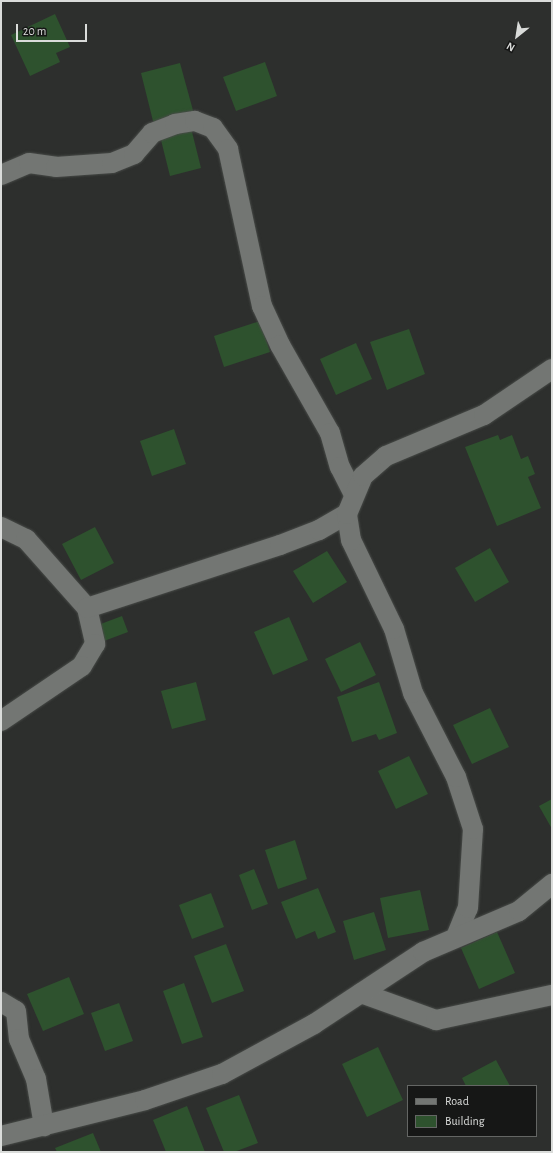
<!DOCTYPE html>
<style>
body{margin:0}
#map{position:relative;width:553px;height:1153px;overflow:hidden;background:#2d2f2d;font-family:"Alegreya Sans",sans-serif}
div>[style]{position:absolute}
.building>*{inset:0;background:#2e522e}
.roads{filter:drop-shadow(0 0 1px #484b48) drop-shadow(0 0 1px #484b48)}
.minor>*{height:20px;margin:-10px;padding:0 10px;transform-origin:10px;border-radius:10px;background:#737673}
span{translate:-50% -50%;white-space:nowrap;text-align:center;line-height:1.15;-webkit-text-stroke:4px #161716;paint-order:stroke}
.frame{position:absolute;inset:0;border:2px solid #dadcda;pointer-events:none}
.legend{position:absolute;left:407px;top:1085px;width:130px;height:52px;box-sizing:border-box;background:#161716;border:1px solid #646664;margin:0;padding:5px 7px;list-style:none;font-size:12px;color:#dadcda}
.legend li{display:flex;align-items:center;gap:8px;height:20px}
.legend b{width:20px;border:1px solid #646664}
.north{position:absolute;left:497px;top:16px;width:40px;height:40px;-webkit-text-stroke:3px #161716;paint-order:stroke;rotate:210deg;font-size:11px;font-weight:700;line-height:16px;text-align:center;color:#dadcda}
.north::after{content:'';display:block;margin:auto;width:14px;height:18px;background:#dadcda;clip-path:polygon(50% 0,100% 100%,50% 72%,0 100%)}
.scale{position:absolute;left:16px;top:24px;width:71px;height:18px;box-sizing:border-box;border:2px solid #dadcda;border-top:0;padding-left:5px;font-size:12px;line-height:14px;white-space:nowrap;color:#dadcda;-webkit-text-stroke:3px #161716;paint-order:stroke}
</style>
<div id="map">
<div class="building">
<i style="clip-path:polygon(55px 14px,70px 47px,56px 53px,60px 62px,30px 76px,11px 35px)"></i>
<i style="clip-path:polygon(265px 62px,277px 96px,236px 111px,223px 77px)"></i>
<i style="clip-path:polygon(180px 63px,194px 114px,154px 125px,141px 73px)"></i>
<i style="clip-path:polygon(191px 128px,201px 168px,170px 176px,160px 136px)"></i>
<i style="clip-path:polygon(260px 321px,270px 352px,224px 367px,214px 336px)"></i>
<i style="clip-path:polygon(409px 329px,425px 374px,387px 390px,370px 342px)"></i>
<i style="clip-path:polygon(356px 343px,372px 379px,336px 395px,320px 359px)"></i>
<i style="clip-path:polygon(174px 429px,186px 464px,152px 476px,140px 441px)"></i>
<i style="clip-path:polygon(498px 435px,500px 440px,512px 435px,521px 459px,528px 456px,535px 474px,528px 477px,541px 508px,497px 526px,465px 447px)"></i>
<i style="clip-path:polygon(95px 527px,114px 563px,81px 580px,62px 544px)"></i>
<i style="clip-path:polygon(490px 548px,509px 582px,475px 602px,455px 568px)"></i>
<i style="clip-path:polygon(327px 551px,347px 582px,313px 603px,293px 571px)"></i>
<i style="clip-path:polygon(122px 616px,128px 632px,104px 641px,98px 625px)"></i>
<i style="clip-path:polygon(289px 617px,308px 660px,273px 675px,254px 632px)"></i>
<i style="clip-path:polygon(360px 642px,376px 675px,341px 692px,325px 659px)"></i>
<i style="clip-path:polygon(196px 682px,206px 720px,172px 729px,161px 691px)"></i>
<i style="clip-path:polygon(379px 682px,397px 733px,379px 740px,376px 734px,352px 742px,337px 697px)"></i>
<i style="clip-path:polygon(490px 708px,509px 747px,472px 764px,453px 725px)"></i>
<i style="clip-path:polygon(409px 756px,428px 794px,396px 809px,378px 771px)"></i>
<i style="clip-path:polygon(552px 799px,552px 829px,539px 806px)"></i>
<i style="clip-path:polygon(295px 840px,307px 879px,278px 889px,265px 850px)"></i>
<i style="clip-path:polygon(254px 869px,268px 904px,252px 910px,239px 875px)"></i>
<i style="clip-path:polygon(318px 888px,336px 932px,318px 939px,315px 931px,296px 939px,281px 902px)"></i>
<i style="clip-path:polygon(420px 890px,429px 930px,388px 938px,380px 898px)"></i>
<i style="clip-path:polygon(211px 893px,224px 927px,192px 939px,179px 905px)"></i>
<i style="clip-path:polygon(374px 912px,386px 950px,354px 960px,343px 921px)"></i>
<i style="clip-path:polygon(497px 932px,515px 973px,479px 989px,461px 948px)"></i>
<i style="clip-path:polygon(226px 944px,244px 991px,212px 1003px,194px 956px)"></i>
<i style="clip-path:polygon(69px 977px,84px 1014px,43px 1031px,27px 994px)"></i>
<i style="clip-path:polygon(184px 983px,203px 1037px,182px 1044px,163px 991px)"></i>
<i style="clip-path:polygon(119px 1003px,133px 1041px,105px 1051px,91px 1013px)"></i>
<i style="clip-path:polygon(378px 1047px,403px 1100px,367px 1117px,342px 1064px)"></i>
<i style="clip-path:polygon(496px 1060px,510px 1086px,466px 1086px,462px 1078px)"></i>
<i style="clip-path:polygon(239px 1095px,258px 1143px,234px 1152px,224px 1152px,206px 1108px)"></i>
<i style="clip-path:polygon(187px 1106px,205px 1152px,166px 1152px,153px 1120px)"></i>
<i style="clip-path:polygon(93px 1133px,101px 1152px,57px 1152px,55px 1148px)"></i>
</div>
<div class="roads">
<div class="minor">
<i style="left:1px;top:175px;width:30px;rotate:-23deg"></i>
<i style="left:29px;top:163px;width:27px;rotate:8deg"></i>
<i style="left:56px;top:167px;width:56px;rotate:-4.1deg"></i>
<i style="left:112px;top:163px;width:24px;rotate:-22deg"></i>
<i style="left:134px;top:154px;width:28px;rotate:-49deg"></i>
<i style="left:152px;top:133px;width:25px;rotate:-21deg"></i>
<i style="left:175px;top:124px;width:20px;rotate:-9deg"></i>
<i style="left:195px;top:121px;width:19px;rotate:21deg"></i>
<i style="left:213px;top:128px;width:26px;rotate:54deg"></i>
<i style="left:228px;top:149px;width:161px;rotate:77.8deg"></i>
<i style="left:262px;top:306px;width:43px;rotate:65.2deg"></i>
<i style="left:280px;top:345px;width:101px;rotate:60.4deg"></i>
<i style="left:330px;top:433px;width:35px;rotate:74deg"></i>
<i style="left:340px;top:467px;width:29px;rotate:63deg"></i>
<i style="left:1px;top:527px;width:28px;rotate:26deg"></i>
<i style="left:26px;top:539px;width:92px;rotate:48.5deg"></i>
<i style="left:87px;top:608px;width:37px;rotate:77deg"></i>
<i style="left:95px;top:644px;width:26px;rotate:121deg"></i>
<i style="left:82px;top:666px;width:98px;rotate:145.8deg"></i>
<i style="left:87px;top:608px;width:203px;rotate:-18.1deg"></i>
<i style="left:280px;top:545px;width:42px;rotate:-21deg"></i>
<i style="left:319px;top:530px;width:32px;rotate:-30deg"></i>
<i style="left:456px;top:937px;width:31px;rotate:-68deg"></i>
<i style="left:468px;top:908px;width:79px;rotate:-86.4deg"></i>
<i style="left:473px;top:829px;width:55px;rotate:-108.1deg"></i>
<i style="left:456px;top:777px;width:94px;rotate:-117.1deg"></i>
<i style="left:413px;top:693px;width:67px;rotate:-106.5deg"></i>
<i style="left:394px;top:629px;width:99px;rotate:-115.8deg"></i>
<i style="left:351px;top:540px;width:26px;rotate:-99deg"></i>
<i style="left:347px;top:514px;width:41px;rotate:-67.2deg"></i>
<i style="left:363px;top:476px;width:30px;rotate:-41deg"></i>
<i style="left:386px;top:456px;width:106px;rotate:-22.7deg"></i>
<i style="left:484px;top:415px;width:82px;rotate:-34.1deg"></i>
<i style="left:361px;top:993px;width:80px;rotate:19.8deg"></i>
<i style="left:436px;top:1020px;width:119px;rotate:-12.2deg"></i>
<i style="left:1px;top:1002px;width:17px;rotate:31deg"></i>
<i style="left:16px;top:1011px;width:28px;rotate:84deg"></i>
<i style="left:19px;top:1039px;width:43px;rotate:67deg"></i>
<i style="left:36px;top:1079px;width:48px;rotate:80.3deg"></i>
<i style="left:1px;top:1136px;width:148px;rotate:-14deg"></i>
<i style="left:145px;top:1100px;width:81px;rotate:-18.7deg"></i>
<i style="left:222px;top:1074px;width:105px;rotate:-28.5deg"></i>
<i style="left:314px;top:1024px;width:131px;rotate:-33.4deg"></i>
<i style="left:423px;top:952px;width:104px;rotate:-23.1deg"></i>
<i style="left:519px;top:911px;width:43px;rotate:-39.3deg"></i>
</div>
</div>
<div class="frame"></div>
<ul class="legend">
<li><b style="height:5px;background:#737673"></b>Road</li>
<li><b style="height:11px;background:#2e522e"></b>Building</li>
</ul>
<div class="north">N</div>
<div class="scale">20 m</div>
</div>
